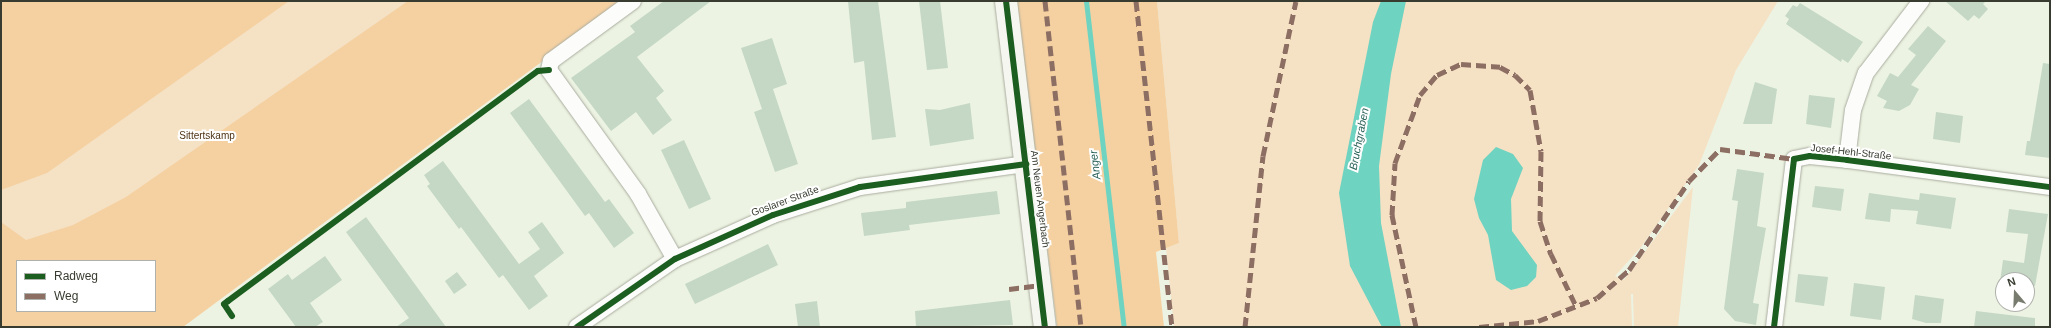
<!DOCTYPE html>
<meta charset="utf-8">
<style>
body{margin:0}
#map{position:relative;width:2051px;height:328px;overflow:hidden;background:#edf3e2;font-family:Arial,sans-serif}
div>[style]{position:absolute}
.green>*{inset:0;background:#f5e1c4}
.forest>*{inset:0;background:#f5d1a2}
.water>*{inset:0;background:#6ed3c0}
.stream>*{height:5px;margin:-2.5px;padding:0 2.5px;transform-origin:2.5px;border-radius:2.5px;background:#6ed3c0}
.building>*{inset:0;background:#c4d8c5}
.roads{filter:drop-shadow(0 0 1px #a8ac9f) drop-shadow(0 0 1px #a8ac9f)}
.street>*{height:16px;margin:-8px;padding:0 8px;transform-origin:8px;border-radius:8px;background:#fcfdfb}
.secondary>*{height:22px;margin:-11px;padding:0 11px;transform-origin:11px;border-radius:11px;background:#f6f6f0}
.quiet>*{height:5px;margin-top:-2.5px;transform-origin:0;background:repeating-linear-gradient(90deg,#8d6e63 0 10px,transparent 0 15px)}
.cycleway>*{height:6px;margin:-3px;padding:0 3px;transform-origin:3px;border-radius:3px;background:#1b5e20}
span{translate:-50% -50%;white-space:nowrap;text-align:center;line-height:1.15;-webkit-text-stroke:4px #fff;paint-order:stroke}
.park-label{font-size:10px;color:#4f3314}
.street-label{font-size:10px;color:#383c30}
.water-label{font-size:11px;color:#2a6159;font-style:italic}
.frame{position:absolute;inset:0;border:2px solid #383c30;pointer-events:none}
.legend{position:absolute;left:16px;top:260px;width:140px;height:52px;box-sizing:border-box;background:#fff;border:1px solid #afb1ac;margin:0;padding:5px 7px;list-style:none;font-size:12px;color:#383c30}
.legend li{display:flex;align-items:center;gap:8px;height:20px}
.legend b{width:20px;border:1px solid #afb1ac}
.north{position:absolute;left:1995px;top:272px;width:40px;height:40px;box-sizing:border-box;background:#fff;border:1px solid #afb1ac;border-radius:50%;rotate:341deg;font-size:11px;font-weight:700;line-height:16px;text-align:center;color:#383c30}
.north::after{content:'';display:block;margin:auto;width:14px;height:18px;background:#777c6e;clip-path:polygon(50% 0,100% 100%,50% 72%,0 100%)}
</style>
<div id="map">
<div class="green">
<i style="clip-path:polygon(evenodd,1px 1px,618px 1px,176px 327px,1px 327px,1px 1px,17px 261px,155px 261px,155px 311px,17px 311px,17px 261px)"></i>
<i style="clip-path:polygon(1157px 1px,1778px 1px,1736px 70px,1699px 165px,1641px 247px,1615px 276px,1624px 280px,1693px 187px,1678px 327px,1634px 327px,1633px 294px,1631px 294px,1632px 327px,1174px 327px,1166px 248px,1179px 243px)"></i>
</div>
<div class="forest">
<i style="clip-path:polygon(1px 1px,289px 1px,47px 173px,1px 190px)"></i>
<i style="clip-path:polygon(evenodd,408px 1px,624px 1px,183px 327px,1px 327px,1px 222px,26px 240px,73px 225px,126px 197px,408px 1px,17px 261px,155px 261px,155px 311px,17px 311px,17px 261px)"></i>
<i style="clip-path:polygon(1016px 1px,1157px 1px,1179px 243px,1156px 252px,1164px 327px,1057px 327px)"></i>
</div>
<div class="water">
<i style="clip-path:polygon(1381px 1px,1406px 1px,1391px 74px,1379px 166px,1381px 223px,1401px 327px,1382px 327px,1350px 266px,1339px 193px,1373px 22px)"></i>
<i style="clip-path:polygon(1496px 147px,1513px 154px,1523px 168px,1511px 199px,1512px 231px,1537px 265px,1536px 277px,1527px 286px,1511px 290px,1496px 280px,1488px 235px,1479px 218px,1474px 199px,1483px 160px)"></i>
</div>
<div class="stream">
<i style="left:1086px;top:1px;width:328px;rotate:83.4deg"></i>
</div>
<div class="building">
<i style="clip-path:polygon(664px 1px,711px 1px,637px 57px,664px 91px,656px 98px,672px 120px,653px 135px,636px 112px,611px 131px,571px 78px,635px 32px,630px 26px)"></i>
<i style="clip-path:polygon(848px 1px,878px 1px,896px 137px,872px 140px,864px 61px,854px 63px)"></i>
<i style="clip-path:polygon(919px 1px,940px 1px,948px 68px,927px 70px)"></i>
<i style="clip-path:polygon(1945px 1px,1986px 1px,1983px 4px,1988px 9px,1979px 19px,1974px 15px,1968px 21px)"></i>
<i style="clip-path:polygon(1800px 3px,1863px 42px,1848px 63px,1842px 59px,1841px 62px,1786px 24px,1789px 19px,1785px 16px,1793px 5px,1797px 7px)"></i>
<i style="clip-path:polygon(1928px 26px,1946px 41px,1911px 85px,1919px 89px,1910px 105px,1899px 111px,1883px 108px,1887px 101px,1877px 96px,1890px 73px,1898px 77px,1916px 55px,1908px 49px)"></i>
<i style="clip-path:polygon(772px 38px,787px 84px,773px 89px,798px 164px,775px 172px,754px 112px,762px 109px,741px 48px)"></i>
<i style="clip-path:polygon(2043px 63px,2050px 64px,2050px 158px,2025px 155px,2027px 141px,2030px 141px)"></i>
<i style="clip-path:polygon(1755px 82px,1777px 89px,1772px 124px,1743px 124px)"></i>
<i style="clip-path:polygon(1809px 95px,1835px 98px,1831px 128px,1806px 124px)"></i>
<i style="clip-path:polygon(529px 99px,605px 202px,609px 199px,634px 233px,614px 248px,589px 213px,585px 216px,510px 113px)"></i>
<i style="clip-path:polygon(970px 103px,974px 139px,930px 146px,925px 109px,940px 110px)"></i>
<i style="clip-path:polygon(1936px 112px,1963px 116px,1960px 143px,1933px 139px)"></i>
<i style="clip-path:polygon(684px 140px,711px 199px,689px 209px,661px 150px)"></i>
<i style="clip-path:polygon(443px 161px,519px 264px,540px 249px,528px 232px,542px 222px,564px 253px,534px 276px,548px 296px,529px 310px,503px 275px,499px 278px,461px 227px,459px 229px,427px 186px,430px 184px,424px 175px)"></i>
<i style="clip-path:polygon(1737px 169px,1764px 173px,1757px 226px,1766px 228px,1753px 303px,1759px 304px,1756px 325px,1735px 321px,1724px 309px,1738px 201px,1732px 200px)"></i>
<i style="clip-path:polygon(1815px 186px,1844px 189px,1841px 211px,1812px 207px)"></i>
<i style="clip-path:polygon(997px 191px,1000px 214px,909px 225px,910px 230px,864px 236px,861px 213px,906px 208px,906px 202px)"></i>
<i style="clip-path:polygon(1869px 193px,1919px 200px,1920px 193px,1956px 198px,1951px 229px,1916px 224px,1918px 211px,1891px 209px,1890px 222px,1865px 219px)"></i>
<i style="clip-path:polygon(2009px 209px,2048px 214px,2035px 286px,2027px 286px,2027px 280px,2000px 282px,2003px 260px,2024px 263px,2028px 234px,2006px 232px)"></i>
<i style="clip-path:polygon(366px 217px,401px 265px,446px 327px,396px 327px,409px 318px,346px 232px)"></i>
<i style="clip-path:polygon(768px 244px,778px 265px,695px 304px,685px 284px)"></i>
<i style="clip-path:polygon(325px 256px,342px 280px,310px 303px,323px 322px,315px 327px,296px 327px,268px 289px,288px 274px,292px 280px)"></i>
<i style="clip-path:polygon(457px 272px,467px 285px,454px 294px,445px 281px)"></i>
<i style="clip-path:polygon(1798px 274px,1828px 277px,1824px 306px,1795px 302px)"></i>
<i style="clip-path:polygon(1854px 283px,1885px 287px,1881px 320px,1850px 316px)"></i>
<i style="clip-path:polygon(1915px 295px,1944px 299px,1941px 323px,1926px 323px,1912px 319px)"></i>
<i style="clip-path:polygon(1010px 300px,1013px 325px,916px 327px,915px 311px)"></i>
<i style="clip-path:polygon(817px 301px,820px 327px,798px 327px,795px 304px)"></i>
<i style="clip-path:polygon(1976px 311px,2035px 318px,2035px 327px,1974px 327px)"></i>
</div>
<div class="roads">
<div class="street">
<i style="left:633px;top:1px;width:102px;rotate:143.8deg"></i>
<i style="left:551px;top:61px;width:9px;rotate:103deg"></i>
<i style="left:549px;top:70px;width:153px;rotate:54.3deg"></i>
<i style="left:638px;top:194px;width:75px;rotate:60.4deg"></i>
<i style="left:1847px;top:160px;width:50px;rotate:-83.2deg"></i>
<i style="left:1853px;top:110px;width:39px;rotate:-71deg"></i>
<i style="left:1866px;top:73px;width:91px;rotate:-52.6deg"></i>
<i style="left:577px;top:327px;width:119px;rotate:-34.8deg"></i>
<i style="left:675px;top:259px;width:107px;rotate:-24.2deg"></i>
<i style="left:773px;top:215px;width:91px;rotate:-17.8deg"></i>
<i style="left:860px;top:187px;width:168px;rotate:-7.9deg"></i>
<i style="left:1774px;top:327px;width:169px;rotate:-83.2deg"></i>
<i style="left:1794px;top:159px;width:16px;rotate:-11deg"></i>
<i style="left:1810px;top:156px;width:37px;rotate:6deg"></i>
<i style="left:1847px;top:160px;width:205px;rotate:7.6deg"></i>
</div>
<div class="secondary">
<i style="left:1006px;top:1px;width:328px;rotate:83.2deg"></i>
</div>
</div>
<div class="quiet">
<i style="left:1045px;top:1px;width:328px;rotate:83.7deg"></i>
<i style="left:1136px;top:1px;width:328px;rotate:83.7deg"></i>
<i style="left:1009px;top:289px;width:32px;rotate:-7deg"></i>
<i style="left:1245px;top:327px;width:172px;rotate:-84deg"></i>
<i style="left:1263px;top:156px;width:158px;rotate:-78deg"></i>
<i style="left:1416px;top:327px;width:115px;rotate:-102.1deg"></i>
<i style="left:1392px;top:215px;width:52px;rotate:-86.7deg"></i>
<i style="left:1395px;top:163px;width:72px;rotate:-69.8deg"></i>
<i style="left:1420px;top:95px;width:26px;rotate:-50deg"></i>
<i style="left:1437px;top:75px;width:26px;rotate:-25deg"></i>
<i style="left:1461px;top:64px;width:39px;rotate:4deg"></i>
<i style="left:1500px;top:67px;width:17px;rotate:28deg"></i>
<i style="left:1515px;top:75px;width:21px;rotate:45deg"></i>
<i style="left:1530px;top:90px;width:62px;rotate:79.8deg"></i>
<i style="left:1541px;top:151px;width:70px;rotate:90.8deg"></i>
<i style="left:1540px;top:221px;width:35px;rotate:72deg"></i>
<i style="left:1551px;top:254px;width:58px;rotate:64.3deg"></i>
<i style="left:1479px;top:327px;width:59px;rotate:-5.8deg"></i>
<i style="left:1538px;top:321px;width:63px;rotate:-21.3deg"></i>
<i style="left:1597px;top:298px;width:43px;rotate:-41.2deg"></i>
<i style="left:1629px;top:270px;width:107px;rotate:-56deg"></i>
<i style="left:1689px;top:181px;width:45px;rotate:-45.9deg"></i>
<i style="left:1720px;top:149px;width:75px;rotate:7.7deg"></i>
</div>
<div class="cycleway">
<i style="left:1006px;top:1px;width:328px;rotate:83.2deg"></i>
<i style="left:232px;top:316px;width:14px;rotate:-124deg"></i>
<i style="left:224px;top:304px;width:5px;rotate:-37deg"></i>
<i style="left:228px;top:301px;width:386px;rotate:-36.6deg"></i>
<i style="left:538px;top:71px;width:11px;rotate:-5deg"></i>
<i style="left:577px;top:327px;width:119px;rotate:-34.8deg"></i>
<i style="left:675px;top:259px;width:107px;rotate:-24.2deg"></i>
<i style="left:773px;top:215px;width:91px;rotate:-17.8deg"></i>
<i style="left:860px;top:187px;width:168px;rotate:-7.9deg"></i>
<i style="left:1774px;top:327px;width:169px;rotate:-83.2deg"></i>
<i style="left:1794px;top:159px;width:16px;rotate:-11deg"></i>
<i style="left:1810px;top:156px;width:37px;rotate:6deg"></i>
<i style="left:1847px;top:160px;width:205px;rotate:7.6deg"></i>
</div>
<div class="park-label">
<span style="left:207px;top:136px">Sittertskamp</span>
</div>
<div class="street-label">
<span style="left:1851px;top:152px;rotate:6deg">Josef-Hehl-Straße</span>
<span style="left:1040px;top:199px;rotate:83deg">Am Neuen Angerbach</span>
<span style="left:785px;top:201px;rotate:-20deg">Goslarer Straße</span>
</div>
<div class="water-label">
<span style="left:1359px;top:139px;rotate:-79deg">Bruchgraben</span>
<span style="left:1095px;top:165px;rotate:-97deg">Anger</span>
</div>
<div class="frame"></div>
<ul class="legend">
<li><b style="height:5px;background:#1b5e20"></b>Radweg</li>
<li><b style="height:5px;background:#8d6e63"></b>Weg</li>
</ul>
<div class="north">N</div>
</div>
